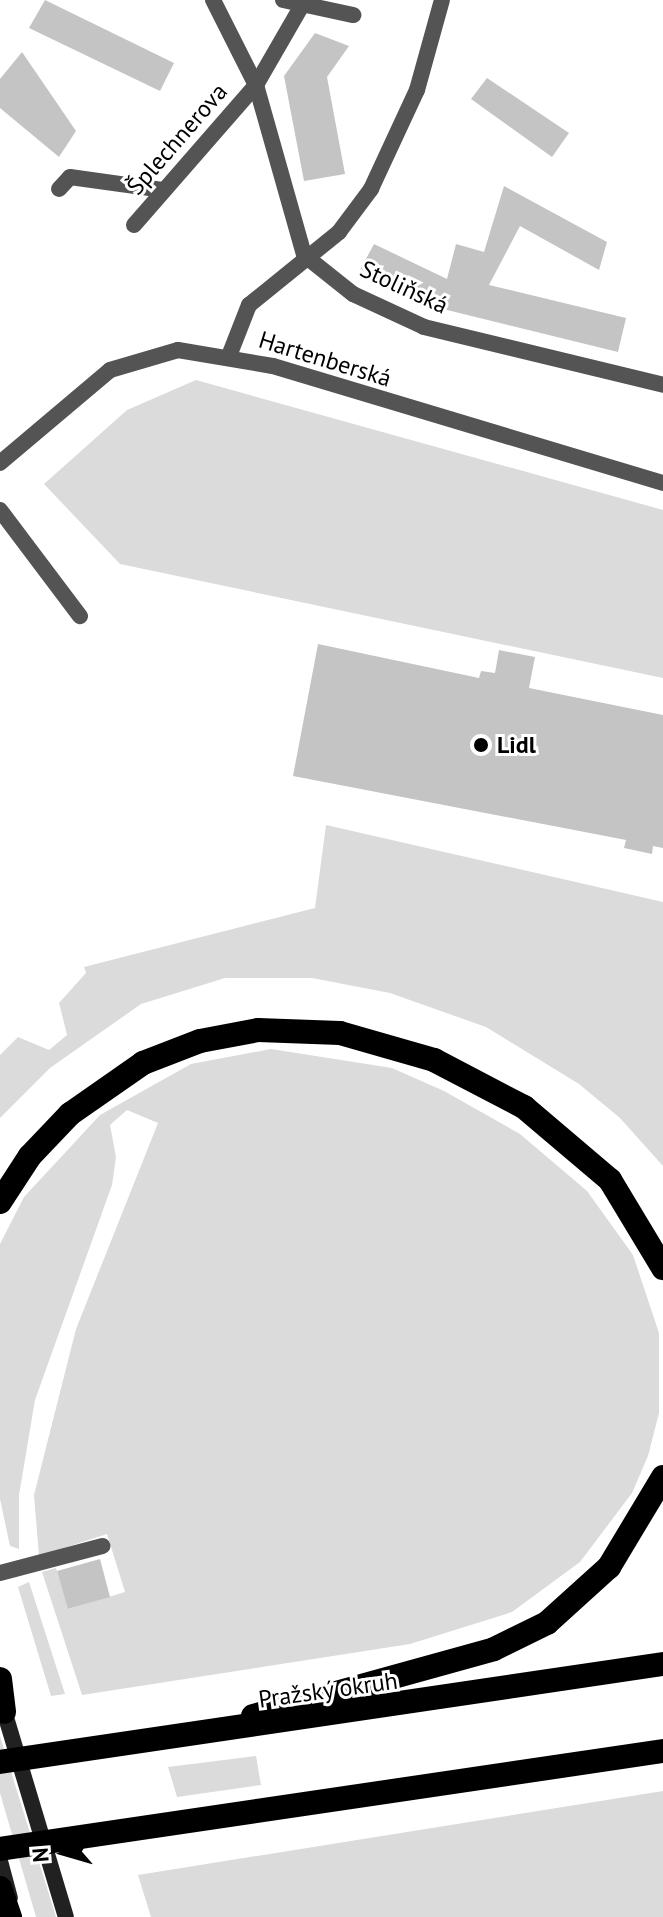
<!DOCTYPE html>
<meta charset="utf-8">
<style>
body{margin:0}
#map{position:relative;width:663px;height:1917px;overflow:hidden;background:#fff;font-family:"PT Sans",sans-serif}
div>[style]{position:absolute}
.green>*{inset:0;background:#dbdbdb}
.building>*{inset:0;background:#c4c4c4}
.service>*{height:16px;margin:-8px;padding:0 8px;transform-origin:8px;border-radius:8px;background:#545454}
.minor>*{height:16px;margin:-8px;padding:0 8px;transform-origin:8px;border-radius:8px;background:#545454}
.tertiary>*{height:16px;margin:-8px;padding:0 8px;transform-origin:8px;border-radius:8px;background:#545454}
.secondary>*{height:16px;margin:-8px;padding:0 8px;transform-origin:8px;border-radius:8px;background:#212121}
.motorway>*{height:24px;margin:-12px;padding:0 12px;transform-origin:12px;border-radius:12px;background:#000}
.dots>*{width:22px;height:22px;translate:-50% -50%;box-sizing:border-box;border:4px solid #fff;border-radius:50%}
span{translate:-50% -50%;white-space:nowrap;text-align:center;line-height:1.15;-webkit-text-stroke:6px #fff;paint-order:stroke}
.street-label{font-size:24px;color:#000}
.poi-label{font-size:24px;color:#000;font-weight:700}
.left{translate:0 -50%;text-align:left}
.north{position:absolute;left:24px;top:1813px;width:80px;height:80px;-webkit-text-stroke:6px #fff;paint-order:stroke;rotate:265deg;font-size:22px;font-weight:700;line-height:32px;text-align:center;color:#000}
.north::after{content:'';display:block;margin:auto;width:28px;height:36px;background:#000;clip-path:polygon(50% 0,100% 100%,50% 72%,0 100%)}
</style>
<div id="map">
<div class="green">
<i style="clip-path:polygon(196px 380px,663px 510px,663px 678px,120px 564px,44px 484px,127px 410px)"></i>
<i style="clip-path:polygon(326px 825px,663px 902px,663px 1166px,620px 1118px,579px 1084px,486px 1027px,390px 993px,312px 978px,225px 978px,141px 1004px,50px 1068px,0 1118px,0 1055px,18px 1037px,49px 1050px,67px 1035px,59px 1003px,86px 973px,84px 967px,315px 908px)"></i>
<i style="clip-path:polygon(271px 1049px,392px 1068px,444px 1091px,520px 1134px,587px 1191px,633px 1255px,659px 1333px,659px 1413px,648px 1456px,632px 1493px,580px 1562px,512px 1612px,410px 1644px,82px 1695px,42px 1572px,56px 1568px,69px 1609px,125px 1592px,107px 1534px,39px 1556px,34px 1495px,76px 1329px,158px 1123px,127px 1110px,110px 1125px,116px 1157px,112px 1185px,35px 1400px,19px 1495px,19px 1549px,10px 1546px,0 1499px,0 1244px,24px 1197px,100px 1115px,191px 1064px)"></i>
<i style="clip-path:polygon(29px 1582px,65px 1694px,51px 1696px,18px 1587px)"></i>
<i style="clip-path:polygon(0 1736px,56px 1917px,36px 1917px,0 1793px)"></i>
<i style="clip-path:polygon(256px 1756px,261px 1785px,177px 1797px,168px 1767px)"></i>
<i style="clip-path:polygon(663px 1791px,663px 1917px,151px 1917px,138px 1875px)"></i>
</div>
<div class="building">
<i style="clip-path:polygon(45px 0,174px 63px,160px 91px,29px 28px)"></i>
<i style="clip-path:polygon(315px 33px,349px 46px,327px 77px,345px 174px,304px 181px,284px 76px)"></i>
<i style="clip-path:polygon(22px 52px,76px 131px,59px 157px,0 108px,0 79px)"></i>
<i style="clip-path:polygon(487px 78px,569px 133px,552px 157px,471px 99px)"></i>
<i style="clip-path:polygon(504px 186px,607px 242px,599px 270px,520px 226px,489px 285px,626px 318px,618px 352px,439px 308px,360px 270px,374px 244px,447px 279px,456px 244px,484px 252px)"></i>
<i style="clip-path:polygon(318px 644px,479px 678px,481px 671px,495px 673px,499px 650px,535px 657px,529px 688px,663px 715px,663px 848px,653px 846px,652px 854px,624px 848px,626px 840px,293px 776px)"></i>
<i style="clip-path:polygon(100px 1559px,110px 1597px,68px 1609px,57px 1571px)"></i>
</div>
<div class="service">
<i style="left:283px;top:0;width:72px;rotate:12.1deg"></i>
<i style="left:256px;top:85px;width:96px;rotate:-60deg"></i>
<i style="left:59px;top:189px;width:16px;rotate:-47deg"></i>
<i style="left:70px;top:177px;width:95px;rotate:7.9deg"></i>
<i style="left:0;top:510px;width:133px;rotate:53deg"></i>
<i style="left:0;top:1573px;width:106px;rotate:-14.8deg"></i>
</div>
<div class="minor">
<i style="left:213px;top:0;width:95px;rotate:63.2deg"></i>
<i style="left:256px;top:85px;width:177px;rotate:74.2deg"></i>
<i style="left:304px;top:255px;width:63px;rotate:38.5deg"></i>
<i style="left:353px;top:294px;width:78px;rotate:24.9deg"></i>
<i style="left:424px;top:327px;width:246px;rotate:13.6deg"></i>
<i style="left:134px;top:225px;width:186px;rotate:-48.9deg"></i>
<i style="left:229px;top:356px;width:55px;rotate:-68.6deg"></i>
<i style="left:249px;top:305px;width:116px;rotate:-39deg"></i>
<i style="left:339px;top:232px;width:54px;rotate:-53.3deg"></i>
<i style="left:371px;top:189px;width:109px;rotate:-65.1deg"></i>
<i style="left:417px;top:90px;width:93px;rotate:-74.5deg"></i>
</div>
<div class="tertiary">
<i style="left:0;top:463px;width:144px;rotate:-40.2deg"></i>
<i style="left:110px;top:370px;width:71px;rotate:-16.4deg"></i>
<i style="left:178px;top:350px;width:96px;rotate:9.6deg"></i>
<i style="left:273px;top:366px;width:407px;rotate:16.7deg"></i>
</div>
<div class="secondary">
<i style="left:2px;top:1704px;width:222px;rotate:73.3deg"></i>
<i style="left:0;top:1861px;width:38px;rotate:75deg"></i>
</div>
<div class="motorway">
<i style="left:0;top:1202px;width:55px;rotate:-56.9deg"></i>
<i style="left:30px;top:1156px;width:58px;rotate:-46.4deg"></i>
<i style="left:70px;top:1114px;width:89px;rotate:-34.9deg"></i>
<i style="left:143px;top:1063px;width:61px;rotate:-21.1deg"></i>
<i style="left:200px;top:1041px;width:59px;rotate:-10.7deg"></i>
<i style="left:258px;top:1030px;width:82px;rotate:2.1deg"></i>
<i style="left:340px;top:1033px;width:98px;rotate:16deg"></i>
<i style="left:434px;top:1060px;width:102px;rotate:27.6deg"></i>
<i style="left:524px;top:1107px;width:113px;rotate:40.3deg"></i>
<i style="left:610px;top:1180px;width:103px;rotate:58.9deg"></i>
<i style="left:0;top:1679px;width:33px;rotate:83deg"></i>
<i style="left:253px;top:1716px;width:250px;rotate:-15.5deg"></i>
<i style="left:494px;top:1649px;width:59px;rotate:-26.1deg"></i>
<i style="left:547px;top:1623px;width:84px;rotate:-42.1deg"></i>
<i style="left:609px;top:1567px;width:105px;rotate:-59deg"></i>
<i style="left:0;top:1762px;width:670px;rotate:-8.41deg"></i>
<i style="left:0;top:1849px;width:670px;rotate:-8.41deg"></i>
<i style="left:0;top:1888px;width:31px;rotate:71deg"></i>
</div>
<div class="dots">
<i style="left:481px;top:745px;background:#000"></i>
</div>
<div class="street-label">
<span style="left:177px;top:139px;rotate:-49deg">Šplechnerova</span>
<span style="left:404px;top:287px;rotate:25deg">Stoliňská</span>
<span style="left:325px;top:359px;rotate:17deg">Hartenberská</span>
<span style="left:328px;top:1690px;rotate:-8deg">Pražský okruh</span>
</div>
<div class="poi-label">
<span class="left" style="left:497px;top:745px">Lidl</span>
</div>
<div class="north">N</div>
</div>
